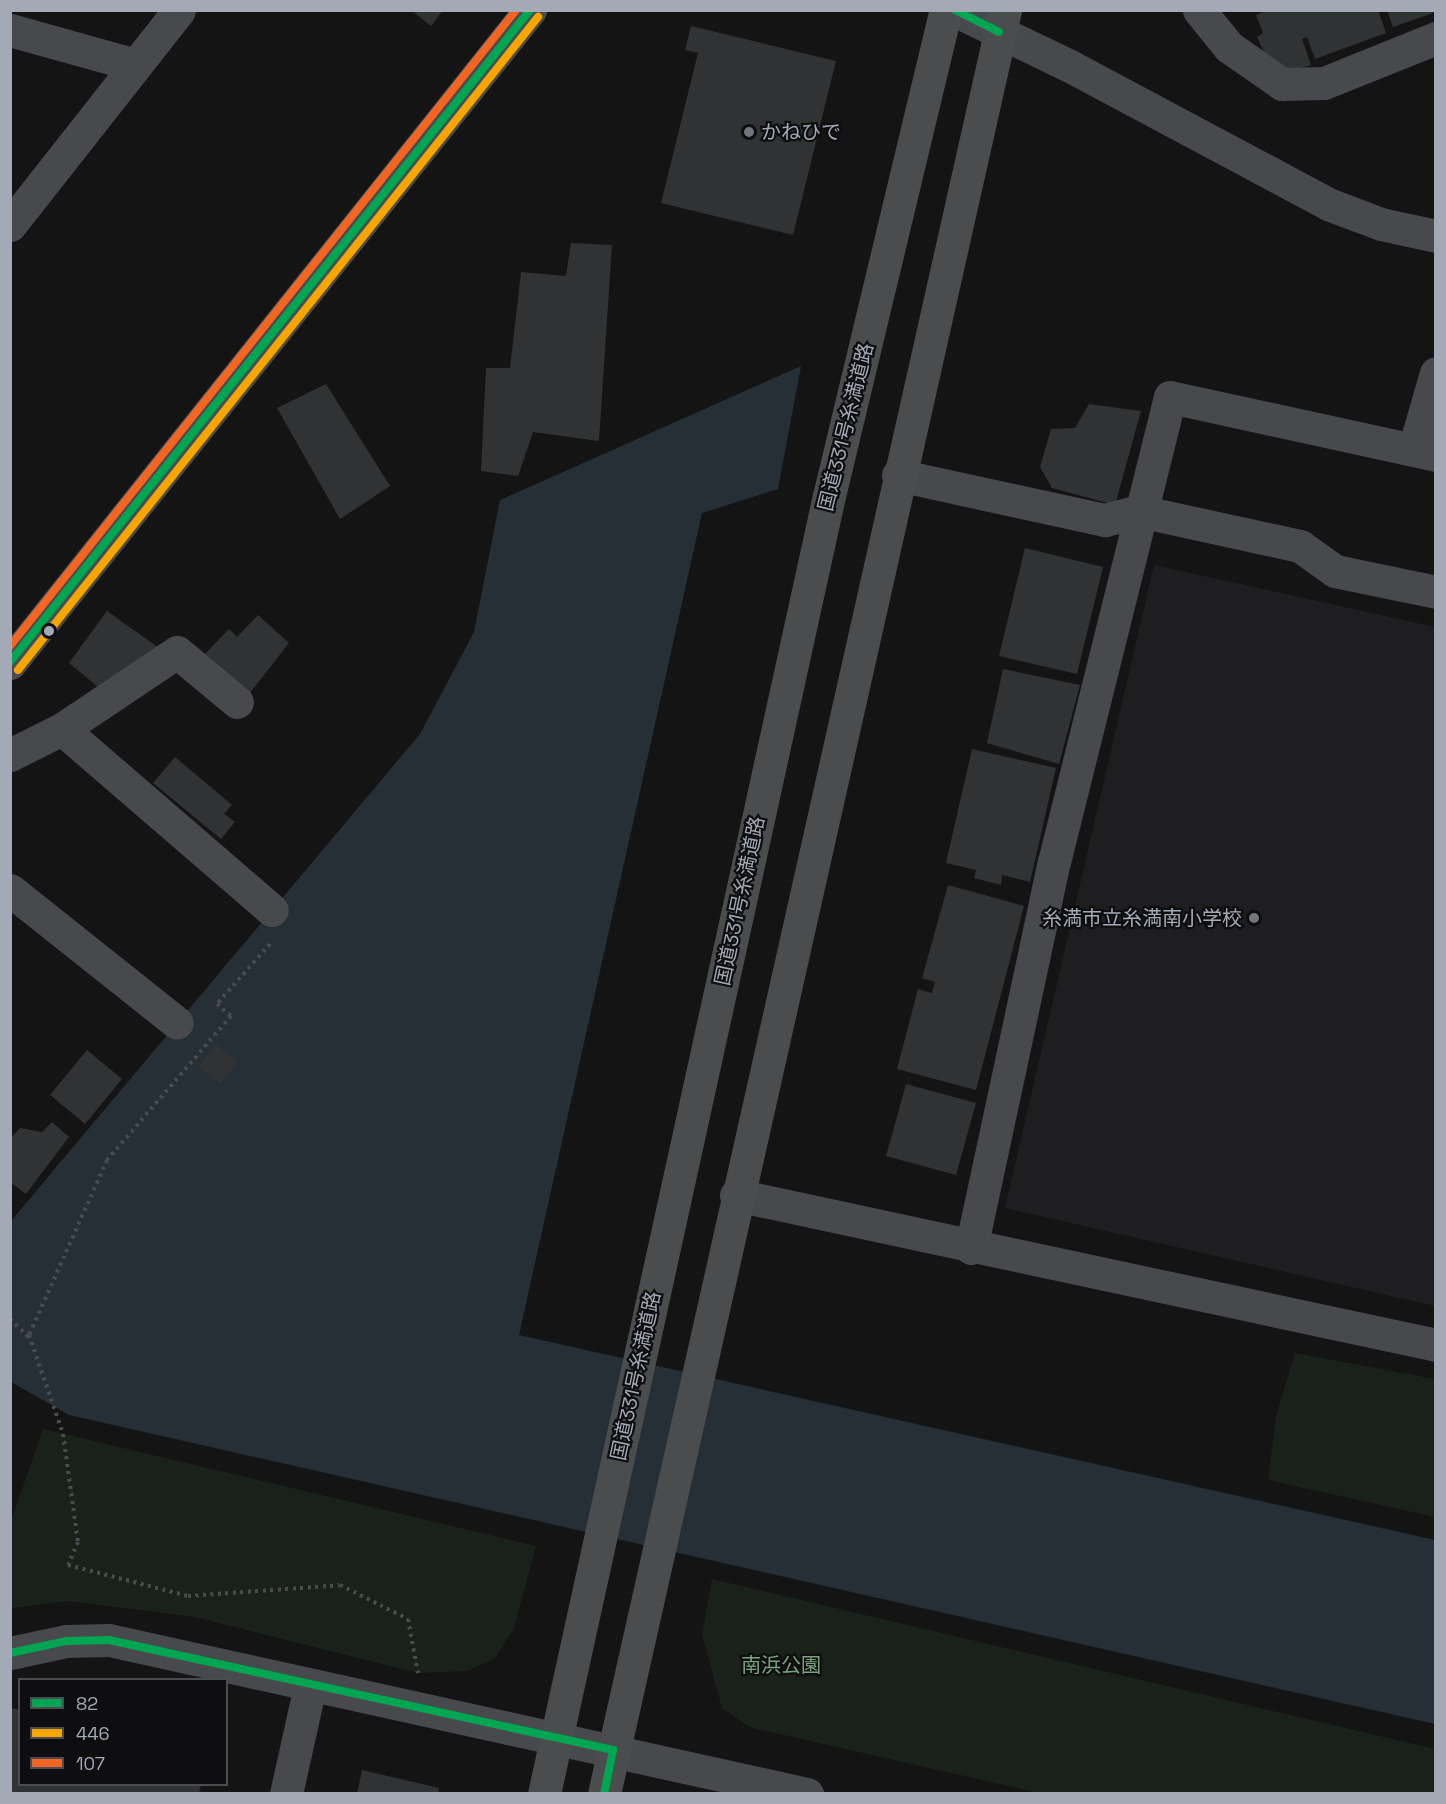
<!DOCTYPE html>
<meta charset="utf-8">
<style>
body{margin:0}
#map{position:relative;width:1446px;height:1804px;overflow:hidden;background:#141414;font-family:"Space Grotesk","Noto Sans JP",sans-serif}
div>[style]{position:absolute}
.built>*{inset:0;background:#1e1e20}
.green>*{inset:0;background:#1a211b}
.water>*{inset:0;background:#262f36}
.building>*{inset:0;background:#313233}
.path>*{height:4px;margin-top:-2px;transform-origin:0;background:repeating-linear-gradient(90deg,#494b4f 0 3px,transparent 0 7.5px)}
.minor>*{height:33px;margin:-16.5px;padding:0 16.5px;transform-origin:16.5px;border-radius:16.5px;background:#48494d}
.major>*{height:33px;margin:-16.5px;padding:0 16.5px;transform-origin:16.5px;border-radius:16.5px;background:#4a4c4f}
.highway>*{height:33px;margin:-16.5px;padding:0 16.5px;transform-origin:16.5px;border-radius:16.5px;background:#4a4c4e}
.bus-1>*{height:8px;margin:-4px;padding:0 4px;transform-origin:4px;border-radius:4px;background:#00a651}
.bus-2>*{height:8px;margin:-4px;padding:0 4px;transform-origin:4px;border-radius:4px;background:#f7a600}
.bus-3>*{height:8px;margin:-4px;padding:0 4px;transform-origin:4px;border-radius:4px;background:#f26522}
.dots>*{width:16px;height:16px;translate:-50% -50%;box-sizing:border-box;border:3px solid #0e0e10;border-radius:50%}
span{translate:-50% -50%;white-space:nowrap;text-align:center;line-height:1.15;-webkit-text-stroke:4.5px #0e0e10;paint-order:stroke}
.poi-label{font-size:20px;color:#a3aab6}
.left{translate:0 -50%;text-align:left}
.right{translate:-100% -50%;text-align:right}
.street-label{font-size:20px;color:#a3aab6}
.park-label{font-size:20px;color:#79a37b}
.frame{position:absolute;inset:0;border:12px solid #a3aab6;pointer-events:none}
.legend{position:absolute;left:18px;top:1678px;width:210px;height:108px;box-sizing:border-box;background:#0e0e10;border:2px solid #4a4c52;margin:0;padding:8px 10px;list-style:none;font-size:18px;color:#a3aab6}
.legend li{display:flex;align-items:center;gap:12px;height:30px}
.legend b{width:30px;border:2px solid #4a4c52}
</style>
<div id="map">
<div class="built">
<i style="clip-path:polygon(1154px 565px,1435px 627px,1435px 1306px,1005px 1208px)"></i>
</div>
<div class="green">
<i style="clip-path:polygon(1295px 1353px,1435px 1379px,1435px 1517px,1268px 1480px,1276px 1416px)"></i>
<i style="clip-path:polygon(43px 1429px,536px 1546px,514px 1628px,495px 1658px,468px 1671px,418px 1673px,196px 1617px,68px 1601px,11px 1608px,11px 1521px)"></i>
<i style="clip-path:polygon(712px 1579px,1435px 1749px,1435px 1793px,1039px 1793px,749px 1727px,722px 1708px,702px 1634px)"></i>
</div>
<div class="water">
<i style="clip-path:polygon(801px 366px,778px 489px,702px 513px,519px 1335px,1435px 1540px,1435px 1724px,69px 1415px,11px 1382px,11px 1221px,420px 734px,474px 632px,500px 500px)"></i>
</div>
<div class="building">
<i style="clip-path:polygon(411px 10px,443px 10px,431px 26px)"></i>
<i style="clip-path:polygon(1269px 10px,1378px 10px,1386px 33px,1315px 59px,1307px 37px,1302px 39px,1311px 65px,1275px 75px,1257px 37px,1263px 33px,1256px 15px)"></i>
<i style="clip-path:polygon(1387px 10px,1432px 10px,1433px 13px,1393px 27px)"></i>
<i style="clip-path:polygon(691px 26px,836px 61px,793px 235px,661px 203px,698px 53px,685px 50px)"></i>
<i style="clip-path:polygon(571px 243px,612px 245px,599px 441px,533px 432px,518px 476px,481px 471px,486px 368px,510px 368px,521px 272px,566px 276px)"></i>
<i style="clip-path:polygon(326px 384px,390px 486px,340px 519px,277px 408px)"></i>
<i style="clip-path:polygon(1089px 404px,1141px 411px,1115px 505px,1052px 488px,1040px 467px,1051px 429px,1075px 428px)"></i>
<i style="clip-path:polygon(1025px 548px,1103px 567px,1077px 674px,999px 656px)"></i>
<i style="clip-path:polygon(107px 611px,166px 653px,104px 692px,69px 663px)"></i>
<i style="clip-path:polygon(258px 615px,289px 643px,249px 694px,203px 656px,229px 629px,237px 637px)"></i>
<i style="clip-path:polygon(1003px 669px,1080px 685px,1059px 764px,987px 743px)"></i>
<i style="clip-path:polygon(972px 749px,1056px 768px,1030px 882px,1002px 875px,1001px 885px,974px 878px,976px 870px,946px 863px)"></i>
<i style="clip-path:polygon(175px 757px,232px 805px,224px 814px,235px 822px,221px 839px,153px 783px)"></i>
<i style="clip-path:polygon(948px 885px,1024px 906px,976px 1090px,897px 1069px,918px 989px,932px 993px,935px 982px,922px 978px)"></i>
<i style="clip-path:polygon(216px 1044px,238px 1062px,220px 1084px,198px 1067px)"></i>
<i style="clip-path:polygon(87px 1050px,122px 1079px,85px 1124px,50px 1095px)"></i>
<i style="clip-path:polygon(906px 1084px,976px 1103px,956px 1175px,886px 1156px)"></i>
<i style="clip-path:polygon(52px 1122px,69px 1137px,26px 1194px,10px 1182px,10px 1139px,20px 1128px,42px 1132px)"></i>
<i style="clip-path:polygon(10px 1708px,20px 1710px,20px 1784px,201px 1784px,199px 1794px,10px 1794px)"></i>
<i style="clip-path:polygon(362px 1770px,439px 1788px,438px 1794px,357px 1794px)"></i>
</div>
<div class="path">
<i style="left:270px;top:944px;width:80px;rotate:131.5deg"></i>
<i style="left:217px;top:1004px;width:18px;rotate:41deg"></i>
<i style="left:231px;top:1016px;width:190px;rotate:130.7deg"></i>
<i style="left:107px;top:1160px;width:192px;rotate:114deg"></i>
<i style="left:29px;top:1335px;width:105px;rotate:71deg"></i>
<i style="left:63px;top:1434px;width:109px;rotate:82.1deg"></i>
<i style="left:78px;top:1542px;width:25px;rotate:113deg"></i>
<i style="left:68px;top:1565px;width:124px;rotate:14.5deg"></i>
<i style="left:188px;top:1596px;width:152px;rotate:-4.1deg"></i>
<i style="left:340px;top:1585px;width:76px;rotate:26.6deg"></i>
<i style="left:408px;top:1619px;width:55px;rotate:79.5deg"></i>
<i style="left:10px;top:1319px;width:28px;rotate:44deg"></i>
</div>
<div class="minor">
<i style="left:954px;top:10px;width:129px;rotate:25.8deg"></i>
<i style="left:1070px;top:66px;width:293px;rotate:28.1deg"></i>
<i style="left:1328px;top:204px;width:57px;rotate:20.7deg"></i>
<i style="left:1381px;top:224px;width:56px;rotate:12.3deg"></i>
<i style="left:1199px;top:10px;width:48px;rotate:51deg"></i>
<i style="left:1229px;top:47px;width:65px;rotate:34.9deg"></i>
<i style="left:1282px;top:84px;width:42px;rotate:-1.4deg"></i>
<i style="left:1324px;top:83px;width:121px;rotate:-21.9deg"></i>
<i style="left:10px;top:30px;width:130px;rotate:15.6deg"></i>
<i style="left:10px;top:225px;width:273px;rotate:-51.8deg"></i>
<i style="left:1414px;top:449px;width:79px;rotate:-73.9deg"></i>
<i style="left:898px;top:475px;width:212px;rotate:12.3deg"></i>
<i style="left:1105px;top:520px;width:35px;rotate:-15deg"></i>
<i style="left:1139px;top:511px;width:165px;rotate:12.3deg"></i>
<i style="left:1300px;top:546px;width:43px;rotate:35.5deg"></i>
<i style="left:1335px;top:571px;width:103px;rotate:11.7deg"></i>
<i style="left:62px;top:729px;width:277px;rotate:40.8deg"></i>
<i style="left:10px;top:755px;width:58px;rotate:-26.6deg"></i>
<i style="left:62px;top:729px;width:138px;rotate:-33.8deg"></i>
<i style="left:177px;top:652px;width:78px;rotate:39.8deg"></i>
<i style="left:10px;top:890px;width:213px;rotate:38.5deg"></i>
<i style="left:736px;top:1195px;width:716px;rotate:12.09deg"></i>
<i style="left:971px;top:1248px;width:395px;rotate:-77.9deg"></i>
<i style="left:1054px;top:862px;width:479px;rotate:-76deg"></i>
<i style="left:1170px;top:397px;width:272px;rotate:12.3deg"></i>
<i style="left:10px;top:1653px;width:57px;rotate:-12.1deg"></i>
<i style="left:66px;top:1641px;width:43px;rotate:-1.3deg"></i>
<i style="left:109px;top:1640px;width:715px;rotate:12.44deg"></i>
<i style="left:286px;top:1794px;width:111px;rotate:-77.5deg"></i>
</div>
<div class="major">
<i style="left:10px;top:663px;width:835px;rotate:-51.47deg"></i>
</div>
<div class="highway">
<i style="left:544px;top:1794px;width:1329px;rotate:-77.62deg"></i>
<i style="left:829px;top:496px;width:500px;rotate:-76.5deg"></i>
<i style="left:604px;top:1794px;width:1829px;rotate:-77.33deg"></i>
</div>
<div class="bus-1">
<i style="left:955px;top:10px;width:49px;rotate:26.6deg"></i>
<i style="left:10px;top:662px;width:834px;rotate:-51.43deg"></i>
<i style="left:10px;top:1653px;width:57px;rotate:-12.1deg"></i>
<i style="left:66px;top:1641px;width:43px;rotate:-1.3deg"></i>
<i style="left:109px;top:1640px;width:516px;rotate:12.31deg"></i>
<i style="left:613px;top:1750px;width:45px;rotate:101.6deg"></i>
</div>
<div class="bus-2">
<i style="left:18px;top:670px;width:835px;rotate:-51.47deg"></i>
</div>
<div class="bus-3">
<i style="left:10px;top:646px;width:813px;rotate:-51.49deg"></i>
</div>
<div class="dots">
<i style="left:749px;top:132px;background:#71767d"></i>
<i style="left:49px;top:631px;background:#a3aab6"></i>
<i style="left:1254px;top:918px;background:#71767d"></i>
</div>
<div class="poi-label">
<span class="left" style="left:761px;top:132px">かねひで</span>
<span class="right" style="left:1242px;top:918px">糸満市立糸満南小学校</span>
</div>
<div class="street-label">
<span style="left:846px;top:427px;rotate:-76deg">国道331号糸満道路</span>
<span style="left:740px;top:901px;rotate:-78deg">国道331号糸満道路</span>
<span style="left:636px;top:1376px;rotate:-78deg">国道331号糸満道路</span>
</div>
<div class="park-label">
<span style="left:781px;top:1665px">南浜公園</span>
</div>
<div class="frame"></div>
<ul class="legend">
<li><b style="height:8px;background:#00a651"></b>82</li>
<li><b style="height:8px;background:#f7a600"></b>446</li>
<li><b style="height:8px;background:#f26522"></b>107</li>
</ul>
</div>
